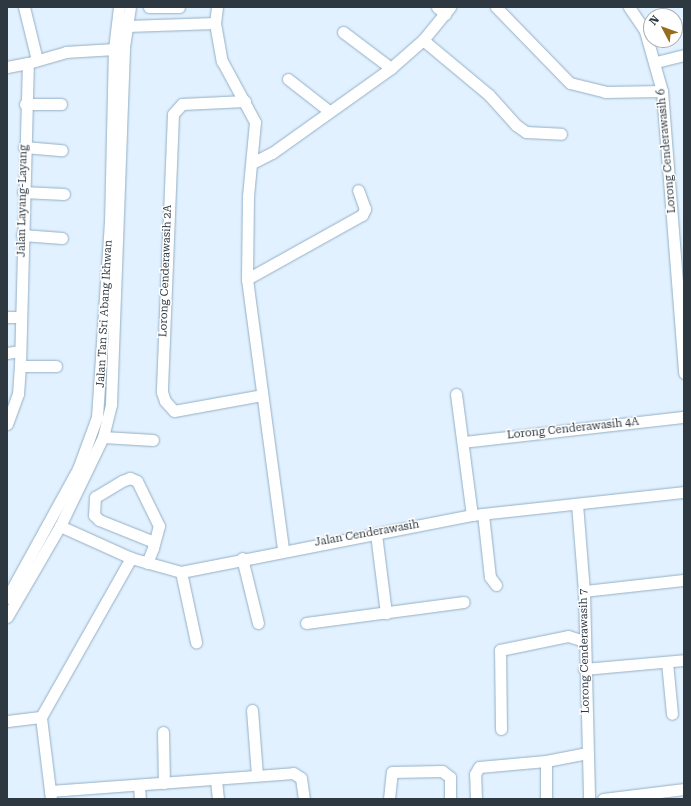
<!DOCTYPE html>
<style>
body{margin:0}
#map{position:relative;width:691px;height:806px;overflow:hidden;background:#e1f1ff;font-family:"Roboto Serif",serif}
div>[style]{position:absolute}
.roads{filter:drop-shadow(0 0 1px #94afc4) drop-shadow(0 0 1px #94afc4)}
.minor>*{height:11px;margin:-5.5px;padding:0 5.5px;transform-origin:5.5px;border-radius:5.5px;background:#fff}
span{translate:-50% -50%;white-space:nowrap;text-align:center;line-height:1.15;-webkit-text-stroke:3px #fff;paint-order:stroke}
.street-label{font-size:11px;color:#2d3841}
.frame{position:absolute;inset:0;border:8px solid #2d3841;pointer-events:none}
.north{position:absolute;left:643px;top:8px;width:40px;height:40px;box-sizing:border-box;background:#fff;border:1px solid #abafb3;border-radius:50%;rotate:311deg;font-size:11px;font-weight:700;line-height:16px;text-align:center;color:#2d3841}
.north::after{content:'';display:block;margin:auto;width:14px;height:18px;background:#966d18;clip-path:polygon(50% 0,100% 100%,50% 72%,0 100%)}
</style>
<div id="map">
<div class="roads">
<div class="minor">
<i style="left:24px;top:7px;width:55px;rotate:76.2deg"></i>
<i style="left:149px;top:7px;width:30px"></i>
<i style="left:217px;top:7px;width:16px;rotate:97deg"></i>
<i style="left:215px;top:23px;width:39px;rotate:80deg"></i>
<i style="left:222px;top:61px;width:69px;rotate:61.6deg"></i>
<i style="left:255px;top:122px;width:74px;rotate:95.4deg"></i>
<i style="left:248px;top:196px;width:83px;rotate:90.7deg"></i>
<i style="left:247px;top:279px;width:273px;rotate:82.4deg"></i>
<i style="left:437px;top:7px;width:11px;rotate:41deg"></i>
<i style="left:496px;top:7px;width:106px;rotate:45.8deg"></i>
<i style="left:570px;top:83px;width:36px;rotate:14deg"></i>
<i style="left:605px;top:92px;width:57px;rotate:-1deg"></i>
<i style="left:629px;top:7px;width:29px;rotate:56deg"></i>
<i style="left:645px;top:31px;width:62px;rotate:74.2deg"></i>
<i style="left:662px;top:91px;width:283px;rotate:85.5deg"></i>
<i style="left:127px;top:26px;width:88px;rotate:-2deg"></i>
<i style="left:343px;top:32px;width:60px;rotate:36.9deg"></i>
<i style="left:423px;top:40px;width:86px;rotate:39.8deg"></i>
<i style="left:489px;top:95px;width:40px;rotate:48deg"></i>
<i style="left:516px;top:125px;width:12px;rotate:35deg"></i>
<i style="left:526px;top:132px;width:35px;rotate:3deg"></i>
<i style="left:656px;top:62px;width:29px;rotate:-14deg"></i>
<i style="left:7px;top:67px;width:21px;rotate:-11deg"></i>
<i style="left:288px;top:79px;width:52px;rotate:38deg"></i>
<i style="left:245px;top:101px;width:63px;rotate:177.3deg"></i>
<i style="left:182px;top:104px;width:13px;rotate:132deg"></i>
<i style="left:173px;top:114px;width:278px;rotate:92.3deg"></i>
<i style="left:162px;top:392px;width:9px;rotate:72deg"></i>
<i style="left:165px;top:401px;width:13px;rotate:48deg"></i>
<i style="left:174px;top:411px;width:89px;rotate:-10.3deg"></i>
<i style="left:25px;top:104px;width:36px"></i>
<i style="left:24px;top:147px;width:38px;rotate:5deg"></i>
<i style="left:252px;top:163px;width:22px;rotate:-27deg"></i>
<i style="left:272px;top:153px;width:146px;rotate:-35.5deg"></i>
<i style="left:391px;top:68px;width:43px;rotate:-41.2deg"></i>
<i style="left:423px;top:40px;width:43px;rotate:-50.7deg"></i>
<i style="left:23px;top:192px;width:41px;rotate:2.8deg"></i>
<i style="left:22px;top:235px;width:40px;rotate:4.3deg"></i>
<i style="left:247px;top:279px;width:132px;rotate:-29.1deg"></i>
<i style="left:362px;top:215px;width:7px;rotate:-63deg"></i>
<i style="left:365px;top:209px;width:20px;rotate:-110deg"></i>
<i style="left:7px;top:317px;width:12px"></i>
<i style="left:7px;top:353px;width:12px;rotate:-9deg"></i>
<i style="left:20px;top:366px;width:36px"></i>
<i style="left:456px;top:394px;width:122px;rotate:82.5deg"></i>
<i style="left:7px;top:424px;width:32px;rotate:-70deg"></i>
<i style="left:18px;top:394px;width:28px;rotate:-86deg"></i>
<i style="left:20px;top:366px;width:303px;rotate:-88.5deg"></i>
<i style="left:28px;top:63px;width:40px;rotate:-16deg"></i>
<i style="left:66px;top:52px;width:48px;rotate:-3.6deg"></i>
<i style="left:103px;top:437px;width:50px;rotate:3.4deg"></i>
<i style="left:463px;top:442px;width:222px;rotate:-6.5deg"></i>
<i style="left:577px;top:504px;width:87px;rotate:85.4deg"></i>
<i style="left:584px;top:591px;width:208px;rotate:88.6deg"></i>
<i style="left:483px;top:514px;width:63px;rotate:83.7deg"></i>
<i style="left:490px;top:577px;width:10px;rotate:53deg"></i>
<i style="left:60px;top:526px;width:78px;rotate:24.3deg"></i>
<i style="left:131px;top:558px;width:52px;rotate:15.6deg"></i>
<i style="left:181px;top:572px;width:297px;rotate:-11.1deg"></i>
<i style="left:472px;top:515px;width:213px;rotate:-6.2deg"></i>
<i style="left:376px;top:534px;width:80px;rotate:82.8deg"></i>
<i style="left:242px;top:558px;width:67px;rotate:76.2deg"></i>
<i style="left:147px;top:563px;width:16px;rotate:-68deg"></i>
<i style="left:153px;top:548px;width:23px;rotate:-75deg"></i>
<i style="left:159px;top:526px;width:50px;rotate:-116.1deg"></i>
<i style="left:137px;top:481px;width:8px;rotate:-157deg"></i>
<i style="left:130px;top:478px;width:9px;rotate:159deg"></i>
<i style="left:122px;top:481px;width:31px;rotate:149deg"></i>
<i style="left:95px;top:497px;width:18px;rotate:93deg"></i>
<i style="left:94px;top:515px;width:7px;rotate:45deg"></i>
<i style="left:99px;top:520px;width:59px;rotate:21.8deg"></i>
<i style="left:181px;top:572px;width:72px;rotate:77.9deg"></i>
<i style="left:584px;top:591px;width:101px;rotate:-6.3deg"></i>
<i style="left:7px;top:598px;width:147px;rotate:-61.2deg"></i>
<i style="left:78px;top:469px;width:55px;rotate:-69.9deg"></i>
<i style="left:97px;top:417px;width:194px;rotate:-86.2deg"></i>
<i style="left:110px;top:223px;width:174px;rotate:-88.7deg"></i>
<i style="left:114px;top:49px;width:42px;rotate:-83.2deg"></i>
<i style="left:7px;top:617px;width:105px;rotate:-59.8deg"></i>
<i style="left:60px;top:526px;width:99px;rotate:-64.2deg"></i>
<i style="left:103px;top:437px;width:34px;rotate:-76deg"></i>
<i style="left:111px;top:404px;width:357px;rotate:-87.9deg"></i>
<i style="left:124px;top:47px;width:40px;rotate:-81.5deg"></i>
<i style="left:306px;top:623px;width:159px;rotate:-7.6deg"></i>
<i style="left:667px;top:662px;width:52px;rotate:84.5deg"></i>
<i style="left:584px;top:669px;width:100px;rotate:-5.1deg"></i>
<i style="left:252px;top:710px;width:65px;rotate:85.6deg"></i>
<i style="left:7px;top:721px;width:34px;rotate:-7deg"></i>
<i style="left:501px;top:729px;width:79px;rotate:-90.7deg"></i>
<i style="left:500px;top:650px;width:69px;rotate:-11.6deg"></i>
<i style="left:568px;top:636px;width:17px;rotate:17deg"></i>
<i style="left:163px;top:732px;width:51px;rotate:88.9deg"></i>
<i style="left:546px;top:761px;width:38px;rotate:90deg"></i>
<i style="left:216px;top:780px;width:19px;rotate:84deg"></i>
<i style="left:139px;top:786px;width:13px;rotate:86deg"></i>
<i style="left:50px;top:791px;width:244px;rotate:-4.2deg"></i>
<i style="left:293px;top:773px;width:9px;rotate:32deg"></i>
<i style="left:301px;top:778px;width:21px;rotate:82deg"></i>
<i style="left:51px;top:799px;width:83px;rotate:-97deg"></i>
<i style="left:41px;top:717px;width:183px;rotate:-60.5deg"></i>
<i style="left:389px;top:799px;width:27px;rotate:-84deg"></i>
<i style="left:392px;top:772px;width:50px;rotate:-1.1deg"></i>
<i style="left:442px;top:771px;width:10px;rotate:37deg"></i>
<i style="left:450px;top:777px;width:22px;rotate:90deg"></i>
<i style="left:476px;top:799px;width:25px;rotate:-92deg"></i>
<i style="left:475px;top:774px;width:8px;rotate:-60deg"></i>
<i style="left:479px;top:767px;width:67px;rotate:-5.1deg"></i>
<i style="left:546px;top:761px;width:42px;rotate:-11deg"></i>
<i style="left:603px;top:799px;width:82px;rotate:-7deg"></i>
</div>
</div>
<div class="street-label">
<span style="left:667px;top:151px;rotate:-95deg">Lorong Cenderawasih 6</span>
<span style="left:23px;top:201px;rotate:-89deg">Jalan Layang-Layang</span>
<span style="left:166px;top:271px;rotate:-88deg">Lorong Cenderawasih 2A</span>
<span style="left:105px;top:314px;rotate:-87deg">Jalan Tan Sri Abang Ikhwan</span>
<span style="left:573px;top:429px;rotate:-6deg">Lorong Cenderawasih 4A</span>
<span style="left:367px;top:534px;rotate:-10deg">Jalan Cenderawasih</span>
<span style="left:585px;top:651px;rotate:-91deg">Lorong Cenderawasih 7</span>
</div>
<div class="frame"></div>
<div class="north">N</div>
</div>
